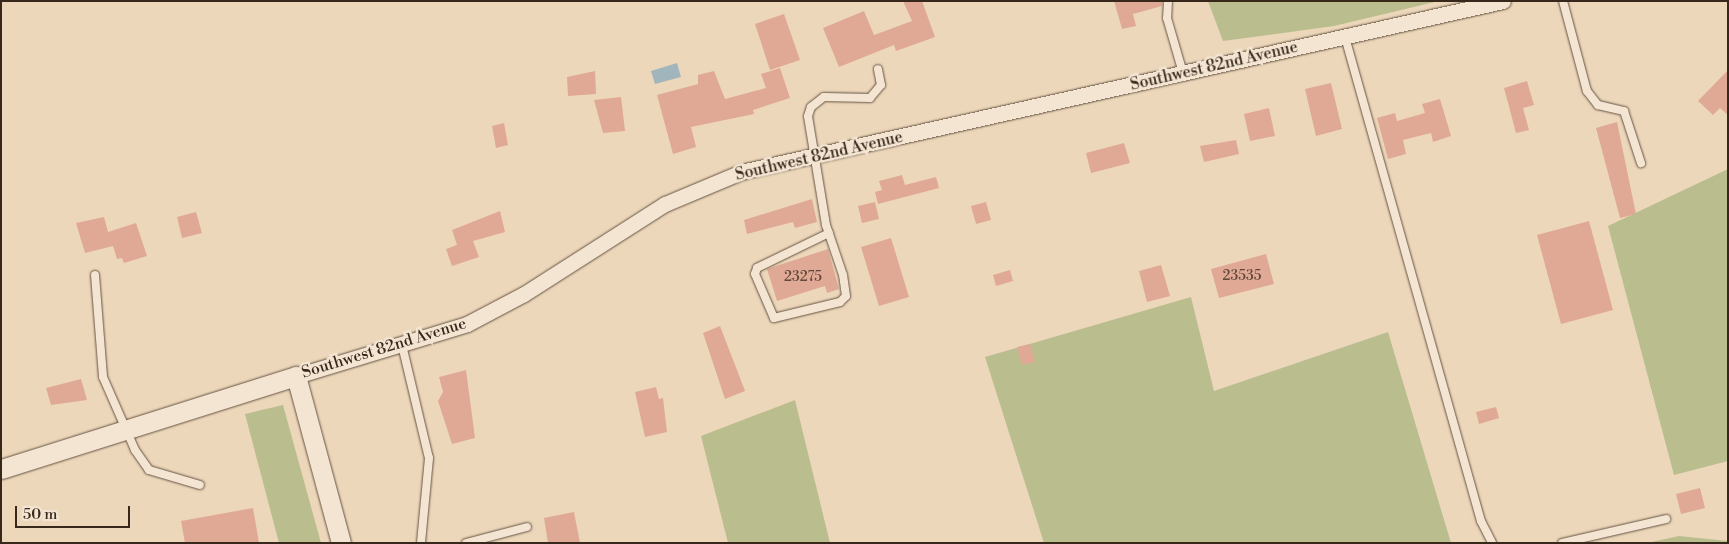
<!DOCTYPE html>
<style>
body{margin:0}
#map{position:relative;width:1729px;height:544px;overflow:hidden;background:#edd7ba;font-family:"Libre Bodoni",serif}
div>[style]{position:absolute}
.green>*{inset:0;background:#babe8e}
.water>*{inset:0;background:#a0b6bc}
.building>*{inset:0;background:#e0a995}
.roads{filter:drop-shadow(0 0 1px #655343) drop-shadow(0 0 1px #655343)}
.service>*{height:8px;margin:-4px;padding:0 4px;transform-origin:4px;border-radius:4px;background:#f3e5d2}
.minor>*{height:15px;margin:-7.5px;padding:0 7.5px;transform-origin:7.5px;border-radius:7.5px;background:#f3e5d2}
.tertiary>*{height:19px;margin:-9.5px;padding:0 9.5px;transform-origin:9.5px;border-radius:9.5px;background:#f3e5d2}
span{translate:-50% -50%;white-space:nowrap;text-align:center;line-height:1.15;-webkit-text-stroke:5px #f3e5d2;paint-order:stroke}
.number-label{font-size:14px;color:#62483a}
.number-label span{-webkit-text-stroke-width:0}
.street-label{font-size:16px;color:#38271b}
.frame{position:absolute;inset:0;border:2px solid #38271b;pointer-events:none}
.scale{position:absolute;left:15px;top:506px;width:115px;height:22px;box-sizing:border-box;border:2px solid #38271b;border-top:0;padding-left:6px;font-size:15px;line-height:18px;white-space:nowrap;color:#38271b;-webkit-text-stroke:4px #f3e5d2;paint-order:stroke}
</style>
<div id="map">
<div class="green">
<i style="clip-path:polygon(1208px 1px,1439px 1px,1334px 26px,1223px 41px)"></i>
<i style="clip-path:polygon(1728px 169px,1728px 461px,1674px 475px,1608px 226px)"></i>
<i style="clip-path:polygon(1191px 297px,1214px 391px,1388px 332px,1451px 543px,1044px 543px,985px 357px)"></i>
<i style="clip-path:polygon(795px 400px,830px 543px,728px 543px,701px 436px)"></i>
<i style="clip-path:polygon(283px 405px,321px 543px,279px 543px,245px 414px)"></i>
<i style="clip-path:polygon(1679px 536px,1728px 541px,1728px 543px,1647px 543px)"></i>
</div>
<div class="water">
<i style="clip-path:polygon(677px 63px,681px 77px,655px 84px,651px 71px)"></i>
</div>
<div class="building">
<i style="clip-path:polygon(903px 1px,922px 1px,935px 37px,896px 51px,894px 45px,839px 67px,823px 28px,864px 11px,874px 35px,912px 21px)"></i>
<i style="clip-path:polygon(1114px 1px,1162px 1px,1162px 6px,1133px 14px,1136px 26px,1122px 29px)"></i>
<i style="clip-path:polygon(784px 14px,800px 60px,770px 70px,755px 24px)"></i>
<i style="clip-path:polygon(780px 68px,790px 98px,753px 110px,754px 114px,691px 127px,696px 147px,673px 154px,657px 95px,698px 84px,698px 75px,714px 71px,725px 99px,766px 88px,761px 74px)"></i>
<i style="clip-path:polygon(1728px 70px,1728px 115px,1720px 108px,1713px 115px,1698px 101px)"></i>
<i style="clip-path:polygon(595px 71px,596px 94px,568px 96px,567px 77px)"></i>
<i style="clip-path:polygon(1527px 81px,1534px 105px,1523px 108px,1529px 130px,1516px 133px,1504px 88px)"></i>
<i style="clip-path:polygon(1331px 83px,1342px 129px,1316px 136px,1305px 89px)"></i>
<i style="clip-path:polygon(621px 97px,625px 131px,603px 133px,594px 100px)"></i>
<i style="clip-path:polygon(1440px 99px,1451px 136px,1433px 142px,1431px 133px,1403px 140px,1406px 154px,1388px 159px,1377px 118px,1395px 113px,1397px 121px,1425px 113px,1422px 104px)"></i>
<i style="clip-path:polygon(1269px 108px,1275px 136px,1250px 141px,1244px 114px)"></i>
<i style="clip-path:polygon(1617px 122px,1636px 214px,1620px 218px,1596px 128px)"></i>
<i style="clip-path:polygon(504px 123px,508px 145px,496px 148px,492px 126px)"></i>
<i style="clip-path:polygon(1236px 140px,1239px 154px,1204px 162px,1200px 146px)"></i>
<i style="clip-path:polygon(1124px 143px,1130px 163px,1091px 173px,1086px 153px)"></i>
<i style="clip-path:polygon(902px 175px,905px 185px,936px 177px,939px 188px,878px 204px,875px 192px,882px 190px,879px 181px)"></i>
<i style="clip-path:polygon(812px 199px,817px 222px,795px 228px,793px 222px,747px 234px,744px 220px)"></i>
<i style="clip-path:polygon(875px 202px,879px 219px,862px 223px,858px 206px)"></i>
<i style="clip-path:polygon(986px 202px,991px 220px,976px 224px,971px 206px)"></i>
<i style="clip-path:polygon(500px 211px,505px 232px,473px 241px,479px 257px,452px 266px,446px 249px,457px 245px,452px 230px)"></i>
<i style="clip-path:polygon(196px 212px,202px 233px,182px 238px,177px 217px)"></i>
<i style="clip-path:polygon(104px 217px,108px 232px,136px 223px,147px 256px,124px 263px,122px 258px,117px 259px,113px 246px,85px 253px,76px 223px)"></i>
<i style="clip-path:polygon(1589px 221px,1613px 310px,1561px 324px,1537px 235px)"></i>
<i style="clip-path:polygon(891px 238px,909px 297px,879px 306px,861px 247px)"></i>
<i style="clip-path:polygon(828px 249px,839px 289px,827px 293px,825px 286px,777px 301px,767px 269px)"></i>
<i style="clip-path:polygon(1266px 254px,1274px 284px,1219px 298px,1211px 269px)"></i>
<i style="clip-path:polygon(1161px 265px,1170px 296px,1147px 302px,1139px 271px)"></i>
<i style="clip-path:polygon(1010px 270px,1013px 281px,996px 286px,993px 275px)"></i>
<i style="clip-path:polygon(720px 326px,745px 391px,725px 399px,703px 333px)"></i>
<i style="clip-path:polygon(1030px 344px,1035px 362px,1022px 365px,1017px 347px)"></i>
<i style="clip-path:polygon(466px 370px,475px 438px,452px 444px,438px 401px,443px 392px,439px 377px)"></i>
<i style="clip-path:polygon(81px 379px,87px 400px,51px 405px,46px 388px)"></i>
<i style="clip-path:polygon(656px 387px,659px 399px,663px 398px,667px 432px,645px 437px,635px 392px)"></i>
<i style="clip-path:polygon(1496px 407px,1499px 418px,1479px 424px,1476px 412px)"></i>
<i style="clip-path:polygon(1700px 488px,1705px 508px,1681px 514px,1676px 494px)"></i>
<i style="clip-path:polygon(253px 508px,259px 543px,185px 543px,181px 521px)"></i>
<i style="clip-path:polygon(574px 512px,580px 543px,548px 543px,544px 518px)"></i>
</div>
<div class="roads">
<div class="service">
<i style="left:1168px;top:1px;width:17px;rotate:93deg"></i>
<i style="left:1167px;top:18px;width:57px;rotate:73.8deg"></i>
<i style="left:1563px;top:1px;width:93px;rotate:75.1deg"></i>
<i style="left:1587px;top:91px;width:18px;rotate:52deg"></i>
<i style="left:1598px;top:105px;width:27px;rotate:13deg"></i>
<i style="left:1624px;top:111px;width:55px;rotate:71.9deg"></i>
<i style="left:1345px;top:37px;width:503px;rotate:74.31deg"></i>
<i style="left:1481px;top:521px;width:25px;rotate:63deg"></i>
<i style="left:829px;top:233px;width:80px;rotate:154.1deg"></i>
<i style="left:757px;top:268px;width:6px;rotate:108deg"></i>
<i style="left:755px;top:274px;width:48px;rotate:66.6deg"></i>
<i style="left:774px;top:318px;width:68px;rotate:-13.6deg"></i>
<i style="left:840px;top:302px;width:8px;rotate:-45deg"></i>
<i style="left:846px;top:296px;width:21px;rotate:-98deg"></i>
<i style="left:843px;top:275px;width:53px;rotate:-108.8deg"></i>
<i style="left:826px;top:225px;width:110px;rotate:-99.4deg"></i>
<i style="left:808px;top:116px;width:9px;rotate:-72deg"></i>
<i style="left:811px;top:107px;width:16px;rotate:-38deg"></i>
<i style="left:824px;top:97px;width:46px;rotate:1.2deg"></i>
<i style="left:870px;top:98px;width:17px;rotate:-50deg"></i>
<i style="left:881px;top:85px;width:16px;rotate:-101deg"></i>
<i style="left:95px;top:275px;width:102px;rotate:85.5deg"></i>
<i style="left:103px;top:377px;width:80px;rotate:66.3deg"></i>
<i style="left:135px;top:450px;width:24px;rotate:55deg"></i>
<i style="left:149px;top:470px;width:53px;rotate:16.4deg"></i>
<i style="left:402px;top:345px;width:116px;rotate:76.6deg"></i>
<i style="left:429px;top:458px;width:85px;rotate:95.4deg"></i>
<i style="left:466px;top:543px;width:63px;rotate:-14.7deg"></i>
<i style="left:1562px;top:543px;width:107px;rotate:-13deg"></i>
</div>
<div class="minor">
<i style="left:296px;top:376px;width:179px;rotate:-16.9deg"></i>
<i style="left:467px;top:324px;width:64px;rotate:-27.8deg"></i>
<i style="left:524px;top:294px;width:167px;rotate:-32.6deg"></i>
<i style="left:665px;top:204px;width:82px;rotate:-22.8deg"></i>
<i style="left:741px;top:172px;width:781px;rotate:-12.65deg"></i>
</div>
<div class="tertiary">
<i style="left:1px;top:469px;width:309px;rotate:-17.5deg"></i>
<i style="left:296px;top:376px;width:173px;rotate:74.9deg"></i>
</div>
</div>
<div class="number-label">
<span style="left:1242px;top:276px">23535</span>
<span style="left:803px;top:277px">23275</span>
</div>
<div class="street-label">
<span style="left:1214px;top:66px;rotate:-13deg">Southwest 82nd Avenue</span>
<span style="left:819px;top:156px;rotate:-13deg">Southwest 82nd Avenue</span>
<span style="left:384px;top:348px;rotate:-17deg">Southwest 82nd Avenue</span>
</div>
<div class="frame"></div>
<div class="scale">50 m</div>
</div>
